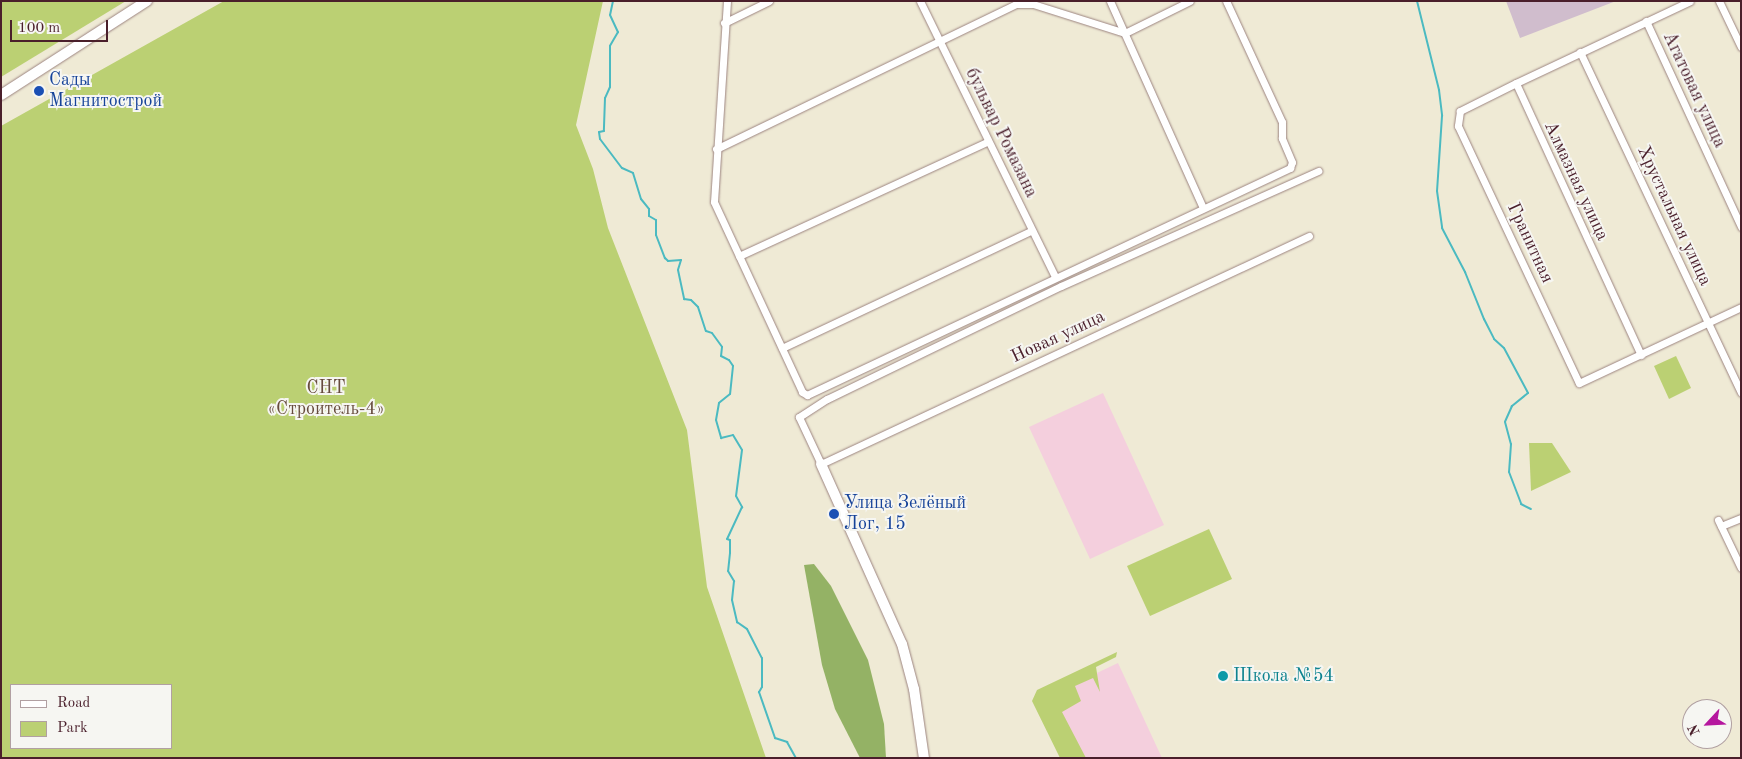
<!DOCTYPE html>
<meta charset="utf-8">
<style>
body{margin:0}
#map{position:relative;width:1742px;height:759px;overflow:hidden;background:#efead5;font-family:"Old Standard TT",serif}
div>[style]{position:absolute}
.built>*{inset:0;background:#f4cfdd}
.industrial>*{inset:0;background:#d0bdcd}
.green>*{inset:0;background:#bbd073}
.forest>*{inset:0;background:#94b265}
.stream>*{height:2px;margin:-1px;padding:0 1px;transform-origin:1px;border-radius:1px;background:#4bbac1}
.roads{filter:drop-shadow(0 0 1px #9c8480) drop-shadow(0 0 1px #9c8480)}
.street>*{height:7px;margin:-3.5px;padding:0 3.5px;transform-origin:3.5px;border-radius:3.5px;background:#fff}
.secondary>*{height:10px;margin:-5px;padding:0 5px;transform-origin:5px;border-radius:5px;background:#fff}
.dots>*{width:14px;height:14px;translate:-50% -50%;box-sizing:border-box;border:2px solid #f6f6f2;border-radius:50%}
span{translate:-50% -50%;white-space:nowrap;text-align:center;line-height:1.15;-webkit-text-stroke:4px #f6f6f2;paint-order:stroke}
.transit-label{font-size:18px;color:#164399}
.left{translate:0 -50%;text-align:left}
.street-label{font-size:18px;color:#4a1f2b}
.park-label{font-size:18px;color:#664b3d}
.culture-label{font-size:18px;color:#0d838f}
.frame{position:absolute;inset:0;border:2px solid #4a1f2b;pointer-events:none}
.legend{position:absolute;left:10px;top:684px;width:162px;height:65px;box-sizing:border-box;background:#f6f6f2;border:1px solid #b1a0a2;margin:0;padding:6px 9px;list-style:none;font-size:15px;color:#4a1f2b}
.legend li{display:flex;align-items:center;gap:10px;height:25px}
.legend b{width:25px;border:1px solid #b1a0a2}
.north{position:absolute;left:1682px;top:699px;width:50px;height:50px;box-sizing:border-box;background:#f6f6f2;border:1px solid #b1a0a2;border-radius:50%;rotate:245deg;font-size:14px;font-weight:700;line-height:20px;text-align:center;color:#4a1f2b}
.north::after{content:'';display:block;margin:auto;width:18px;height:22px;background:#b5179e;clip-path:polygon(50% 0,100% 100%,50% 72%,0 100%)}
.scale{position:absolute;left:10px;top:20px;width:98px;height:22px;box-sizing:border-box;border:2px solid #4a1f2b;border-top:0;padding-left:6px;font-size:15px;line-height:18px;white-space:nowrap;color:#4a1f2b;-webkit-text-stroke:4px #f6f6f2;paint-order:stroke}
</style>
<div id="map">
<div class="built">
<i style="clip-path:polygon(1103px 393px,1164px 525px,1090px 559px,1029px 427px)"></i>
<i style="clip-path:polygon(1118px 663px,1162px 758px,1072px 758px,1044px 698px)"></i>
</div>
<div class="industrial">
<i style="clip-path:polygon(1506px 1px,1616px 1px,1520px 38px)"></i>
</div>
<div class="green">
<i style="clip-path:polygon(1px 1px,126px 1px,1px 77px)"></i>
<i style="clip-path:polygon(evenodd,224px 1px,603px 1px,576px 125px,593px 169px,608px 228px,687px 430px,707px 587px,766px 758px,1px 758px,1px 126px,224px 1px,171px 685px,171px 748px,11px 748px,11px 685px,171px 685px)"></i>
<i style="clip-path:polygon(1676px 356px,1691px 388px,1669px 399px,1654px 366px)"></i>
<i style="clip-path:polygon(1529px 443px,1552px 443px,1571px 472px,1531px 491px)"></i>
<i style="clip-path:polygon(1209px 529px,1232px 579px,1150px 616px,1127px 566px)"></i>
<i style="clip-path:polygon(1117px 652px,1116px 657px,1096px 667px,1100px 692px,1093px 678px,1075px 686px,1081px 701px,1062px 712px,1086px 758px,1060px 758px,1032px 701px,1037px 690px)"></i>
</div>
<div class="forest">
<i style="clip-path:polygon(814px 564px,831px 586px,868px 660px,884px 724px,886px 758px,860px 758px,835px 709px,822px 665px,804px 565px)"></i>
</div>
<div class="stream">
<i style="left:613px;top:1px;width:14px;rotate:102deg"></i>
<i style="left:610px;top:15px;width:19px;rotate:65deg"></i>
<i style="left:618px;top:32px;width:16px;rotate:120deg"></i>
<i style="left:610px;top:46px;width:41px;rotate:90deg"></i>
<i style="left:610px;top:87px;width:12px;rotate:114deg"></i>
<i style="left:605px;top:98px;width:33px;rotate:92deg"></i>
<i style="left:604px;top:131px;width:5px;rotate:169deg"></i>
<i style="left:599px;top:132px;width:7px;rotate:82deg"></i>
<i style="left:600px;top:139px;width:36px;rotate:53deg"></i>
<i style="left:622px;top:168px;width:12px;rotate:24deg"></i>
<i style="left:633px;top:173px;width:27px;rotate:73deg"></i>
<i style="left:641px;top:199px;width:13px;rotate:51deg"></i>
<i style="left:649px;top:209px;width:7px;rotate:90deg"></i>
<i style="left:649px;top:216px;width:8px;rotate:30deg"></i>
<i style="left:656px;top:220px;width:15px;rotate:90deg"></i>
<i style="left:656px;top:235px;width:25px;rotate:69deg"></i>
<i style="left:665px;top:258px;width:4px;rotate:45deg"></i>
<i style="left:668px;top:261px;width:13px;rotate:-4deg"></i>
<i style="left:681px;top:260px;width:10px;rotate:107deg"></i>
<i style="left:678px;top:270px;width:30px;rotate:78deg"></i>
<i style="left:684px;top:299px;width:7px;rotate:8deg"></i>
<i style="left:691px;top:300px;width:10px;rotate:45deg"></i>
<i style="left:698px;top:307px;width:25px;rotate:72deg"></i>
<i style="left:706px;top:331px;width:6px;rotate:18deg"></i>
<i style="left:712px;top:333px;width:17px;rotate:54deg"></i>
<i style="left:722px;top:347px;width:9px;rotate:96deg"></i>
<i style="left:721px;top:356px;width:9px;rotate:27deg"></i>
<i style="left:729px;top:360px;width:7px;rotate:56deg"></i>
<i style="left:733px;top:366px;width:28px;rotate:96deg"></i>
<i style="left:730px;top:394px;width:14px;rotate:141deg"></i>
<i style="left:719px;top:403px;width:17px;rotate:100deg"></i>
<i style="left:716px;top:420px;width:19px;rotate:74deg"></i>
<i style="left:721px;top:438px;width:12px;rotate:-14deg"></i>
<i style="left:733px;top:435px;width:17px;rotate:59deg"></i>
<i style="left:742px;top:450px;width:46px;rotate:97.4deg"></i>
<i style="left:736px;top:496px;width:13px;rotate:61deg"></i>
<i style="left:742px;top:507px;width:35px;rotate:115deg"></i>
<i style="left:727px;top:539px;width:3px;rotate:18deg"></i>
<i style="left:730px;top:540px;width:13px;rotate:90deg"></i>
<i style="left:730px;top:553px;width:18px;rotate:96deg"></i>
<i style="left:728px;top:571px;width:12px;rotate:59deg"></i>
<i style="left:734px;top:581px;width:19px;rotate:96deg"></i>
<i style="left:732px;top:600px;width:23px;rotate:77deg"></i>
<i style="left:737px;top:622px;width:12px;rotate:35deg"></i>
<i style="left:747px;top:629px;width:33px;rotate:63deg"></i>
<i style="left:762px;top:658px;width:29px;rotate:90deg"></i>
<i style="left:762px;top:687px;width:6px;rotate:121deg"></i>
<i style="left:759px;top:692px;width:49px;rotate:70.8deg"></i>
<i style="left:775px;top:738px;width:13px;rotate:18deg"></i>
<i style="left:787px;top:742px;width:18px;rotate:61deg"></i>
<i style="left:1417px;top:1px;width:92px;rotate:76.1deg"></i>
<i style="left:1439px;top:90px;width:26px;rotate:83deg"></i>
<i style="left:1442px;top:116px;width:75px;rotate:93.8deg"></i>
<i style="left:1437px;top:191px;width:37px;rotate:82deg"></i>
<i style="left:1442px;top:228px;width:50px;rotate:62.4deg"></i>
<i style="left:1465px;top:272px;width:51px;rotate:68deg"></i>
<i style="left:1484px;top:319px;width:22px;rotate:63deg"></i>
<i style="left:1494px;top:339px;width:13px;rotate:42deg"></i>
<i style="left:1504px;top:348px;width:51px;rotate:61.9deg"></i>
<i style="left:1528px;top:393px;width:21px;rotate:141deg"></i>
<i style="left:1512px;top:406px;width:17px;rotate:114deg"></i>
<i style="left:1505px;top:422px;width:23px;rotate:75deg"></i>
<i style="left:1511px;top:444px;width:28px;rotate:94deg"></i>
<i style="left:1509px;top:472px;width:34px;rotate:69deg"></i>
<i style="left:1521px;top:504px;width:11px;rotate:27deg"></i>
</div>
<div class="roads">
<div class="street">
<i style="left:727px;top:1px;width:201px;rotate:93.7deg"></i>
<i style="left:714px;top:202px;width:209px;rotate:65.1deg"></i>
<i style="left:802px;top:392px;width:6px;rotate:31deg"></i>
<i style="left:807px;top:395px;width:534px;rotate:-25.17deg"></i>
<i style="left:1290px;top:168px;width:6px;rotate:-72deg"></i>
<i style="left:1292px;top:162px;width:26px;rotate:-113deg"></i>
<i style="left:1282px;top:138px;width:16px;rotate:-90deg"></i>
<i style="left:1282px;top:122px;width:133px;rotate:-114.8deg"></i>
<i style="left:920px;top:1px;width:307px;rotate:63.9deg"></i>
<i style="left:1110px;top:1px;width:227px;rotate:65.8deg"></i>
<i style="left:1719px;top:1px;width:51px;rotate:64.4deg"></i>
<i style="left:1646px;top:21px;width:227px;rotate:65.2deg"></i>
<i style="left:724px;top:23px;width:50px;rotate:-26.1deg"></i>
<i style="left:1580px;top:52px;width:377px;rotate:64.7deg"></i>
<i style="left:1516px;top:83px;width:63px;rotate:153.4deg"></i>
<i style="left:1460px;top:111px;width:15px;rotate:98deg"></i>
<i style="left:1458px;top:126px;width:284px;rotate:64.8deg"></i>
<i style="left:1579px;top:383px;width:179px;rotate:-25.1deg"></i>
<i style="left:716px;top:149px;width:333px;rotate:-25.8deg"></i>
<i style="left:1016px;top:4px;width:17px"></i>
<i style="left:1033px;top:4px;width:96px;rotate:17.5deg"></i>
<i style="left:1125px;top:33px;width:72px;rotate:-26.2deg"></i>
<i style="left:1309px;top:236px;width:539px;rotate:154.96deg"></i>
<i style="left:821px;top:464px;width:52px;rotate:-115.1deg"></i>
<i style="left:799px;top:417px;width:33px;rotate:-33deg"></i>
<i style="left:827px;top:399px;width:260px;rotate:-25.8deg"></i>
<i style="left:1061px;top:286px;width:282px;rotate:-24.1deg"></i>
<i style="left:739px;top:256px;width:273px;rotate:-24.7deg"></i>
<i style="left:782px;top:348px;width:275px;rotate:-25.2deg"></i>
<i style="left:1641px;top:355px;width:299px;rotate:-114.7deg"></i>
<i style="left:1516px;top:83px;width:192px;rotate:-25.2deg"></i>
<i style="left:1718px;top:520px;width:53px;rotate:64.4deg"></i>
<i style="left:1721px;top:526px;width:22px;rotate:-22deg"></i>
</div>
<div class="secondary">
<i style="left:1px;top:95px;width:174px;rotate:-32.8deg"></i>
<i style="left:821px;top:464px;width:197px;rotate:65.8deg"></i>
<i style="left:902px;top:644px;width:47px;rotate:75.1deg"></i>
<i style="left:914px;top:689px;width:70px;rotate:81.8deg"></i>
</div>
</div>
<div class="dots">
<i style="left:39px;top:91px;background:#1a4fb4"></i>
<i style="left:834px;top:514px;background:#1a4fb4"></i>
<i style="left:1223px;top:676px;background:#0f9aa8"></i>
</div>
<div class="transit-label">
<span class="left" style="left:49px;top:91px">Сады<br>Магнитострой</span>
<span class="left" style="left:844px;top:514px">Улица Зелёный<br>Лог, 15</span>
</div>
<div class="street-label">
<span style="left:1694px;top:90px;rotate:65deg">Агатовая улица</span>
<span style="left:1001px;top:133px;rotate:64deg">бульвар Ромазана</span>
<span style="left:1576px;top:181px;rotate:65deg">Алмазная улица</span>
<span style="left:1674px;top:216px;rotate:65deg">Хрустальная улица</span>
<span style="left:1530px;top:243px;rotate:65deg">Гранитная</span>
<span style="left:1058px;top:337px;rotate:-25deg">Новая улица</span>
</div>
<div class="park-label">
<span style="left:326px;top:399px">СНТ<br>«Строитель-4»</span>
</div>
<div class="culture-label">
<span class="left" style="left:1233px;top:676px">Школа №54</span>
</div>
<div class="frame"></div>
<ul class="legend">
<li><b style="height:6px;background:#fff"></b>Road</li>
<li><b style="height:14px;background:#bbd073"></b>Park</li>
</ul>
<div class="north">N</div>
<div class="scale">100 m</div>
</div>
